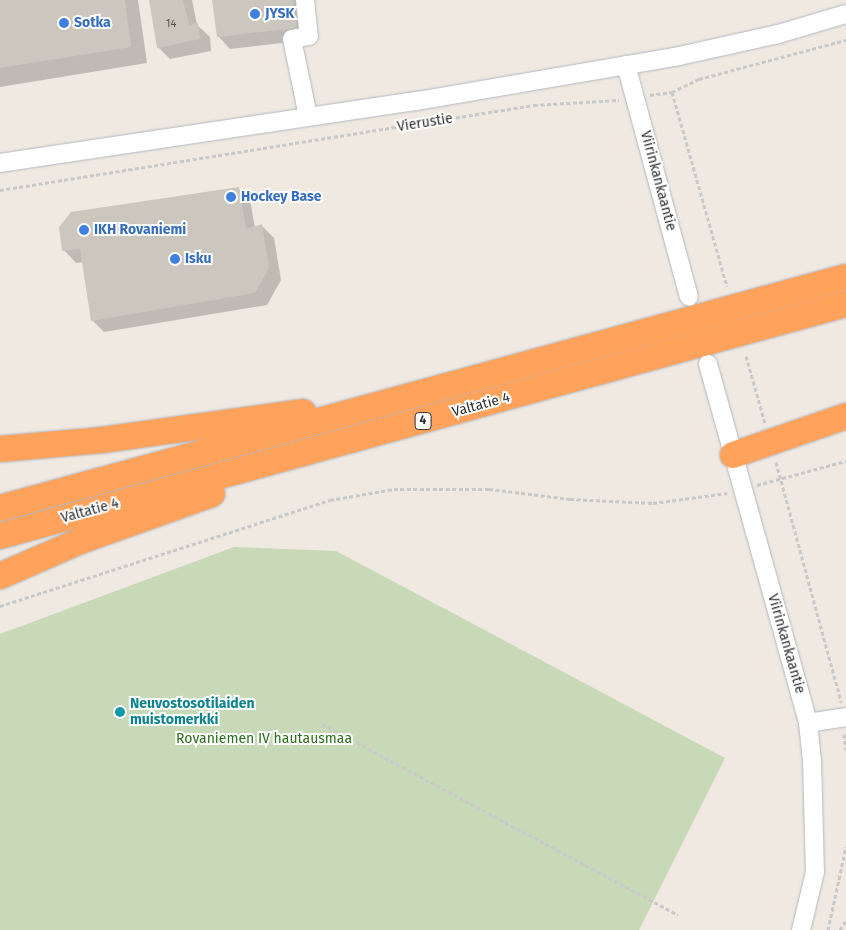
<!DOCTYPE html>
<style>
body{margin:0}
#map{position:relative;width:846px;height:930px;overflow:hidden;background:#efe9e1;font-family:"Fira Sans",sans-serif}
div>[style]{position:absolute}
.cemetery>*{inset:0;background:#c8d9b8}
.shadow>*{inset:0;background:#0003}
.building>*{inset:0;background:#cbc7bf}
.path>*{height:3px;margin-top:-1.5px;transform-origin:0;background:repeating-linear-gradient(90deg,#c9c9c9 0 4px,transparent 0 6.5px)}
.roads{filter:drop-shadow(0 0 1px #b4b7c1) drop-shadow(0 0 1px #b4b7c1)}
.minor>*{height:18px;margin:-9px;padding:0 9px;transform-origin:9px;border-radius:9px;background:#fff}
.highway>*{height:26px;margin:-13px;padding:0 13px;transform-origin:13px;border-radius:13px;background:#ffa35c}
.dots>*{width:14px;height:14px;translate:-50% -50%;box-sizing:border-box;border:2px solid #fff;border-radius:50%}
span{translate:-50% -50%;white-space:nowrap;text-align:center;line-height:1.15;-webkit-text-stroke:4px #fff;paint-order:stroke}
.number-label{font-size:11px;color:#555452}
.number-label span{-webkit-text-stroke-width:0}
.shield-label span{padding:1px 4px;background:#fff;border:1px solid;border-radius:4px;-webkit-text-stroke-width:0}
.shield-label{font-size:12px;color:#2e2e2e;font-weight:700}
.shop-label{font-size:14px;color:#366cbe;font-weight:700}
.left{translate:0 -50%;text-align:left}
.street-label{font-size:14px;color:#2e2e2e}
.culture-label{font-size:14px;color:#0d838f;font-weight:700}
.park-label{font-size:14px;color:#2c6e1b}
</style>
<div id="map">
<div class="cemetery">
<i style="clip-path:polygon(234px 547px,336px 551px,725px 758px,639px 930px,0 930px,0 634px)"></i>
</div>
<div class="shadow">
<i style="clip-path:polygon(0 0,138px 0,147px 63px,0 87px)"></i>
<i style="clip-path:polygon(150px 0,192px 0,197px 25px,210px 37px,211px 51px,170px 59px,158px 47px)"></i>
<i style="clip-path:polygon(214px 0,303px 0,308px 40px,230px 49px,218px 36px)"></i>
<i style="clip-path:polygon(238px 188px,250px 200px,255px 228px,262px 226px,274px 238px,281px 280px,267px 305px,104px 332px,92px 320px,83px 262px,76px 263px,64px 250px)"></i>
</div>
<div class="building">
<i style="clip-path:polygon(0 0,125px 0,131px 47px,0 68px)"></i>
<i style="clip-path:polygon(149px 0,183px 0,189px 25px,198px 23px,200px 39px,157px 48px)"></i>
<i style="clip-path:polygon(212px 0,293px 0,297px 28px,217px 37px)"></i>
<i style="clip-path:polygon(239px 187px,246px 229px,262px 224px,269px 268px,255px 293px,91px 321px,80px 249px,62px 251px,59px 227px,71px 212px)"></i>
</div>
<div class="path">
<i style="left:672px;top:92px;width:202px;rotate:74.2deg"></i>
<i style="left:650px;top:95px;width:22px;rotate:-8deg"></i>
<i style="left:672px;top:92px;width:30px;rotate:-26deg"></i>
<i style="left:699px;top:79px;width:152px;rotate:-14.9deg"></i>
<i style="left:0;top:190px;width:541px;rotate:-9.04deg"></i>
<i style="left:534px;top:105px;width:85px;rotate:-3.4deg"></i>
<i style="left:746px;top:356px;width:70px;rotate:74.2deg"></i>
<i style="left:776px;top:462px;width:249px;rotate:74.8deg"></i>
<i style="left:757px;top:485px;width:92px;rotate:-15.1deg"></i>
<i style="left:0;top:606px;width:347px;rotate:-17.8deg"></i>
<i style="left:330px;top:500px;width:65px;rotate:-9.8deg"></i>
<i style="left:394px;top:489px;width:95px"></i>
<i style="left:489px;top:489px;width:82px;rotate:7deg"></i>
<i style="left:570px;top:499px;width:83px;rotate:2.8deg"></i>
<i style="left:653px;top:503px;width:75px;rotate:-7.7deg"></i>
<i style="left:322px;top:724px;width:404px;rotate:28.2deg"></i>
<i style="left:844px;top:734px;width:16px;rotate:83deg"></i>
<i style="left:828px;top:930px;width:85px;rotate:-77.8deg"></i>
<i style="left:840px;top:930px;width:12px;rotate:-59deg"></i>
</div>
<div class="roads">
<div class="minor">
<i style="left:305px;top:0;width:36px;rotate:84deg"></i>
<i style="left:309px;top:36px;width:17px;rotate:170deg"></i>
<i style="left:292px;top:39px;width:79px;rotate:78.3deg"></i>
<i style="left:626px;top:65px;width:240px;rotate:74.8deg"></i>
<i style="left:0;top:163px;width:422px;rotate:-8.5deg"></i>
<i style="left:417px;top:101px;width:266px;rotate:-9.7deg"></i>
<i style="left:679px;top:56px;width:101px;rotate:-12.5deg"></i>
<i style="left:778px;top:34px;width:71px;rotate:-16.4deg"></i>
<i style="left:708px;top:364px;width:373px;rotate:74.4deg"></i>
<i style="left:808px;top:723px;width:37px;rotate:84deg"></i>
<i style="left:812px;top:760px;width:112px;rotate:88.5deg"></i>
<i style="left:815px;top:872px;width:60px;rotate:103.6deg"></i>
<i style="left:808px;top:723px;width:38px;rotate:-9deg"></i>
</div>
<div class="highway">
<i style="left:0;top:449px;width:102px;rotate:-5deg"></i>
<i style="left:102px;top:440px;width:203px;rotate:-7.9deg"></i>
<i style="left:733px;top:455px;width:120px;rotate:-19deg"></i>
<i style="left:0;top:508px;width:877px;rotate:-15.27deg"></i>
<i style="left:0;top:536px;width:877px;rotate:-15.34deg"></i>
<i style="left:0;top:576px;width:87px;rotate:-23.6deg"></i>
<i style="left:80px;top:541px;width:140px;rotate:-19.6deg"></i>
</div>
</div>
<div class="dots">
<i style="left:255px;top:14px;background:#3f7fe0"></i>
<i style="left:64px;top:23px;background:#3f7fe0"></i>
<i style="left:231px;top:197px;background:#3f7fe0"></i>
<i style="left:84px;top:230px;background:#3f7fe0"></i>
<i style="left:175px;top:259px;background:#3f7fe0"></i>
<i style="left:120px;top:712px;background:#0f9aa8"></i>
</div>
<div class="number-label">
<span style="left:171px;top:24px">14</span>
</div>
<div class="shield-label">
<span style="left:423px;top:421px">4</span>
</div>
<div class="shop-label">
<span class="left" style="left:265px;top:14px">JYSK</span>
<span class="left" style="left:74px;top:23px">Sotka</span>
<span class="left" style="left:241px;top:197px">Hockey Base</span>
<span class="left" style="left:94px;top:230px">IKH Rovaniemi</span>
<span class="left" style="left:185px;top:259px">Isku</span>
</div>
<div class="street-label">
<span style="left:425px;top:123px;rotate:-9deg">Vierustie</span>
<span style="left:658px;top:181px;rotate:75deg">Viirinkankaantie</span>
<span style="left:481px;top:405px;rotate:-15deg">Valtatie 4</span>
<span style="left:90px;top:511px;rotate:-15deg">Valtatie 4</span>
<span style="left:786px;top:644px;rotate:74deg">Viirinkankaantie</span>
</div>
<div class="culture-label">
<span class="left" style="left:130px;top:712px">Neuvostosotilaiden<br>muistomerkki</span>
</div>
<div class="park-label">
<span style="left:264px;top:739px">Rovaniemen IV hautausmaa</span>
</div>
</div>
